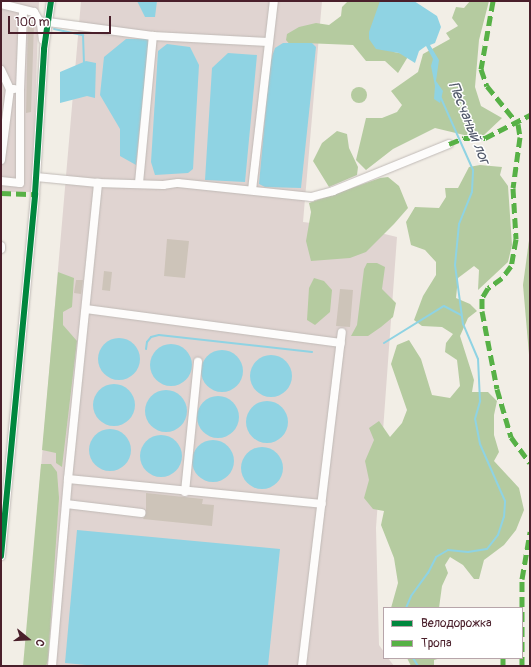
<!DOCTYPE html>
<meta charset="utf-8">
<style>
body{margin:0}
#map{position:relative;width:531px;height:667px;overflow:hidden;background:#f2eee6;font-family:Pangolin,sans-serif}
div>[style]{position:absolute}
.industrial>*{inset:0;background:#e0d4d1}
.forest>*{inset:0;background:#b5cba0}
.round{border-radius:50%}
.water>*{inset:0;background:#8fd3e3}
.stream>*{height:2px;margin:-1px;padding:0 1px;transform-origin:1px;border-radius:1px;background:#8fd3e3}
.building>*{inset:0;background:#cdc4b9}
.roads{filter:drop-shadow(0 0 1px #c0bab6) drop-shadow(0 0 1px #c0bab6)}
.minor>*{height:8px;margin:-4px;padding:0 4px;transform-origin:4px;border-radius:4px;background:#fdfcfb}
.quiet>*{height:5px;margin-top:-2.5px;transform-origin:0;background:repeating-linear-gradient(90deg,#57b146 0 10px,transparent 0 15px)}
.cycleway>*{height:6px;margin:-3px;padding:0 3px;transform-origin:3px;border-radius:3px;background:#00873e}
span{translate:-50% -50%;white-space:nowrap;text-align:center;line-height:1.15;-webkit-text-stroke:3px #fff;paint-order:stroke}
.water-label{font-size:15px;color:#535a6b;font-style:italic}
.frame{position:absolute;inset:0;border:2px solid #4a1f2b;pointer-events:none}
.legend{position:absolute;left:383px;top:607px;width:140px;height:52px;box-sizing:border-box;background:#fff;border:1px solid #b7a5aa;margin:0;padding:5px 7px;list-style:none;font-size:12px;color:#4a1f2b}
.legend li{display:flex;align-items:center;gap:8px;height:20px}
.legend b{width:20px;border:1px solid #b7a5aa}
.north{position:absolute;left:8px;top:619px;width:40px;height:40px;-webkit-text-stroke:3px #fff;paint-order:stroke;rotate:108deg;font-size:11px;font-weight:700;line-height:16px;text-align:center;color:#4a1f2b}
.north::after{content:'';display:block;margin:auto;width:14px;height:18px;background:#4a1f2b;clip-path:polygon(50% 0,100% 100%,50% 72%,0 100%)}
.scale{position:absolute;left:8px;top:16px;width:103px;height:18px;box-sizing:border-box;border:2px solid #4a1f2b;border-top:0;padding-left:5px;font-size:12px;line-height:14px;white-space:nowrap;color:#4a1f2b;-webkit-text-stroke:3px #fff;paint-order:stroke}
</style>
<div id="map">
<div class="industrial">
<i style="clip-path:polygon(1px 1px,39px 1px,32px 192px,1px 192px)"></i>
<i style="clip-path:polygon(81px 1px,322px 1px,303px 222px,368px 230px,397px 237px,376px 528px,379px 645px,384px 652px,384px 658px,388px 658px,394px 666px,24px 666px)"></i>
</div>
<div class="forest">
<i style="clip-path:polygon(348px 1px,383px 1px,394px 52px,409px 55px,398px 73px,385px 61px,366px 61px,353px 45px,304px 43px,298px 48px,292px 47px,286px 40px,287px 34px,299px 27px,316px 23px,329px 25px,341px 16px,342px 7px)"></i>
<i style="clip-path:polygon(470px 1px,489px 1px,479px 40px,475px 87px,481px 106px,502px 118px,484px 135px,464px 135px,435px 128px,393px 149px,366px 170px,356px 160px,366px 118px,382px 118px,397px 112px,402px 105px,391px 91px,418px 72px,423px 54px,450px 39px,446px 33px,458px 26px,452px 18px,456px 7px,464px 8px)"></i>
<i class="round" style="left:351px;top:87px;width:16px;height:16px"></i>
<i style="clip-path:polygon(337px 131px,347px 134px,349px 148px,358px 167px,357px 175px,329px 187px,313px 161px,322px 143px)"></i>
<i style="clip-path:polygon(480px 165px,502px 167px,500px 175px,508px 186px,512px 245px,508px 262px,478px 290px,479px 270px,474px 266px,458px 278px,456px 298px,470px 304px,477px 311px,468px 318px,460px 336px,474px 380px,472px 392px,488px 392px,497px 401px,494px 415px,494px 435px,499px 452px,494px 461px,519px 488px,524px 510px,516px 530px,504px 545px,484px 560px,479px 579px,474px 579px,463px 565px,450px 557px,445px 565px,448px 573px,442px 586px,439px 608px,391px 608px,398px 583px,394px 558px,381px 525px,384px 511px,373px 509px,364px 498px,369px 480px,365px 461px,374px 440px,369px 428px,379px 421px,390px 437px,402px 423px,407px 410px,391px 364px,397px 345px,409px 340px,421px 359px,432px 395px,450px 398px,460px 386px,457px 360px,445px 352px,446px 343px,453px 334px,442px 327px,422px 326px,414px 320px,423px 296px,436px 275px,436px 262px,425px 250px,411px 245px,406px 222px,415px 207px,439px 208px,446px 197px,445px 188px,458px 188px,469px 167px)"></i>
<i style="clip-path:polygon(388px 177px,399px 186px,408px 208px,394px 224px,366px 252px,350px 258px,311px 261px,306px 241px,311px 212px,309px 203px,380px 178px)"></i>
<i style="clip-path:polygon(530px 233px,530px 366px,523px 285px)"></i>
<i style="clip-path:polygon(367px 263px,377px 263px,385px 267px,382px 289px,396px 303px,393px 317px,381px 327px,368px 336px,351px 336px,357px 325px,364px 269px)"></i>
<i style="clip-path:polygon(58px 272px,74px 278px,72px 307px,63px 312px,63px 325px,77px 341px,62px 467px,56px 463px,56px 453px,42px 450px)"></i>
<i style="clip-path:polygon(314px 278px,324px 281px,332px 290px,330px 312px,315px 325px,307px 320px,309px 288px)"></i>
<i style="clip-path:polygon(41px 464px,51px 464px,57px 472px,59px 498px,48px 660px,46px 666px,23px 666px)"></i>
<i style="clip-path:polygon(407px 658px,441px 658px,434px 660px,434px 666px,411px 666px)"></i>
</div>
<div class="water">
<i style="clip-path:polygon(137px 1px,157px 1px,155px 17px,145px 17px)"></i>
<i style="clip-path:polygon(380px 1px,414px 1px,437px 16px,441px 27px,435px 43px,430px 45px,439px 60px,436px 81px,443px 91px,440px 103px,434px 99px,435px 86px,431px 66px,433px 59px,426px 46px,419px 51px,415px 63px,399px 53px,376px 49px,369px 39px,369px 32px)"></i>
<i style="clip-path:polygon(126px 39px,149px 39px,136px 165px,120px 156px,120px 129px,100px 95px,104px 57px)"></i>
<i style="clip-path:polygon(283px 43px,312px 43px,316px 47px,301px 188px,265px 187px,259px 184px,270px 62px,275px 48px)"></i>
<i style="clip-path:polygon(167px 44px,190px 47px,199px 65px,193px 169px,188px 173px,155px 175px,151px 162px,158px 51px)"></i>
<i style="clip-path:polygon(228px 53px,257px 55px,245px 182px,205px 180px,212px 68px)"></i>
<i style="clip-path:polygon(86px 61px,96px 63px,95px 98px,87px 96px,60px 103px,60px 72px)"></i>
<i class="round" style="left:98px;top:338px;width:42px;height:42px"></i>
<i class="round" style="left:150px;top:344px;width:42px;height:42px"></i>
<i class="round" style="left:201px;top:350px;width:42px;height:42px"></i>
<i class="round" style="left:250px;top:355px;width:42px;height:42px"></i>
<i class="round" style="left:93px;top:384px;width:42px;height:42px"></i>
<i class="round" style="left:145px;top:390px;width:42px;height:42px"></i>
<i class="round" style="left:197px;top:396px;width:42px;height:42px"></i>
<i class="round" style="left:246px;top:401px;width:42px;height:42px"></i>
<i class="round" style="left:89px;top:429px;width:42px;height:42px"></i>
<i class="round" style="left:140px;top:435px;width:42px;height:42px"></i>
<i class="round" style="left:192px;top:440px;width:42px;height:42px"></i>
<i class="round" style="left:241px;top:447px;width:42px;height:42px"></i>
<i style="clip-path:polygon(77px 530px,280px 549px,268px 666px,97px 666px,65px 663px)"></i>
</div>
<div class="stream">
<i style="left:54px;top:29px;width:30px;rotate:12deg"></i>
<i style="left:83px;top:35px;width:28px;rotate:88deg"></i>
<i style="left:384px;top:343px;width:70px;rotate:-31.7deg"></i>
<i style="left:444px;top:306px;width:19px;rotate:28deg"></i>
<i style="left:146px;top:349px;width:7px;rotate:-82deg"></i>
<i style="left:147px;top:342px;width:6px;rotate:-51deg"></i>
<i style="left:151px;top:337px;width:8px;rotate:-14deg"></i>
<i style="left:159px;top:335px;width:154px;rotate:6.3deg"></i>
<i style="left:406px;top:608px;width:13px;rotate:-67deg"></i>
<i style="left:411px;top:596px;width:29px;rotate:-54deg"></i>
<i style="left:428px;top:573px;width:18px;rotate:-63deg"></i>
<i style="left:436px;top:557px;width:14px;rotate:-30deg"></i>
<i style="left:448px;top:550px;width:20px;rotate:6deg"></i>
<i style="left:468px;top:552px;width:19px;rotate:-9deg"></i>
<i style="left:487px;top:549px;width:18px;rotate:-52deg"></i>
<i style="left:498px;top:535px;width:19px;rotate:-72deg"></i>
<i style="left:504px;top:517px;width:16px;rotate:-86deg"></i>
<i style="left:505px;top:501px;width:62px;rotate:-113.7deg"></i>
<i style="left:480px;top:444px;width:25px;rotate:-101deg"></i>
<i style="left:475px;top:419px;width:19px;rotate:-74deg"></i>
<i style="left:480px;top:401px;width:42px;rotate:-92.7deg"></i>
<i style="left:478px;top:359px;width:38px;rotate:-113deg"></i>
<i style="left:463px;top:324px;width:60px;rotate:-97.7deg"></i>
<i style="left:455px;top:265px;width:41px;rotate:-84.4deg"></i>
<i style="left:459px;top:224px;width:35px;rotate:-68deg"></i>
<i style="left:472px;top:191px;width:21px;rotate:-87deg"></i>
<i style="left:473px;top:170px;width:81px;rotate:-114deg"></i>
<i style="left:413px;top:658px;width:9px;rotate:58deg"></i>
</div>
<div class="building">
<i style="clip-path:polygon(28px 17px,34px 23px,31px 112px,26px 113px)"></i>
<i style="clip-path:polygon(167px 239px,189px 241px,185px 278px,164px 276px)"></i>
<i style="clip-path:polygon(104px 271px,112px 272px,110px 291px,102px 290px)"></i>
<i style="clip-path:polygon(76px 280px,83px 280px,81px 294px,74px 293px)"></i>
<i style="clip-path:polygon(340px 289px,353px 290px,350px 327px,336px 326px)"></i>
<i style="clip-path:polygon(146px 493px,203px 499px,202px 504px,214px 505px,212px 526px,143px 519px,146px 513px)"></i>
</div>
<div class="roads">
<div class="minor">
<i style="left:1px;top:4px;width:34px;rotate:14deg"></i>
<i style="left:34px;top:12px;width:14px;rotate:60deg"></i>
<i style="left:41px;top:24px;width:16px;rotate:83deg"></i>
<i style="left:48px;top:22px;width:106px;rotate:7.6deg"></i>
<i style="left:153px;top:36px;width:115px;rotate:3deg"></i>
<i style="left:1px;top:70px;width:21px;rotate:65deg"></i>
<i style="left:10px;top:89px;width:4px"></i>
<i style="left:1px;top:160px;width:72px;rotate:-82.8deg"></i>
<i style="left:36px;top:177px;width:62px;rotate:5.5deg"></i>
<i style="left:98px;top:183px;width:65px;rotate:1.8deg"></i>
<i style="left:163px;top:185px;width:15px;rotate:-8deg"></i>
<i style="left:178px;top:183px;width:134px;rotate:6deg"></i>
<i style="left:311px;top:197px;width:23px;rotate:-15deg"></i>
<i style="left:333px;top:191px;width:125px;rotate:-22.1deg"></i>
<i style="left:1px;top:181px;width:19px;rotate:6deg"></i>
<i style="left:20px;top:183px;width:93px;rotate:-90deg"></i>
<i style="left:20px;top:90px;width:79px;rotate:-87.8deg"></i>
<i style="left:139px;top:183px;width:148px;rotate:-84.6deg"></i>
<i style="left:252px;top:190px;width:190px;rotate:-83.4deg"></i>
<i style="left:1px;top:246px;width:3px;rotate:90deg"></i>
<i style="left:86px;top:309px;width:257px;rotate:7.6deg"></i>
<i style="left:68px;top:479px;width:255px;rotate:5.6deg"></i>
<i style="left:185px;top:492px;width:131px;rotate:-84.3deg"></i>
<i style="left:66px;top:504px;width:76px;rotate:6.8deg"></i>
<i style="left:1px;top:556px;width:364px;rotate:-84.6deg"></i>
<i style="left:35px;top:194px;width:145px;rotate:-86.4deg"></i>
<i style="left:44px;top:49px;width:49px;rotate:-81.7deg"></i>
<i style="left:52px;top:666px;width:188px;rotate:-85.1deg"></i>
<i style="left:68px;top:479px;width:298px;rotate:-84.2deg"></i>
<i style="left:302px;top:666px;width:336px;rotate:-83.2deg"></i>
</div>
</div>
<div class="quiet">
<i style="left:493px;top:1px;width:69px;rotate:100deg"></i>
<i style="left:481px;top:69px;width:18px;rotate:71deg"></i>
<i style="left:487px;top:86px;width:49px;rotate:50.8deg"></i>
<i style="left:518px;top:124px;width:13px;rotate:81deg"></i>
<i style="left:520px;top:137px;width:51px;rotate:97.8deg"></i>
<i style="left:513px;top:188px;width:51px;rotate:86.6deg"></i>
<i style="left:516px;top:239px;width:27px;rotate:100deg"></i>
<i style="left:511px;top:266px;width:15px;rotate:127deg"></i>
<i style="left:502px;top:278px;width:17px;rotate:144deg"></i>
<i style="left:488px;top:288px;width:12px;rotate:121deg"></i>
<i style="left:482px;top:298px;width:13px;rotate:90deg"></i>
<i style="left:482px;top:311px;width:79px;rotate:79.1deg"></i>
<i style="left:497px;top:389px;width:50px;rotate:73.7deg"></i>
<i style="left:511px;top:437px;width:32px;rotate:54deg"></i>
<i style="left:449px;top:144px;width:16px;rotate:-22deg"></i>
<i style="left:464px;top:138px;width:21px"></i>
<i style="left:485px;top:138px;width:51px;rotate:-27.1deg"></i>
<i style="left:1px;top:193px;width:34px;rotate:2deg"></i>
<i style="left:503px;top:658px;width:8px;rotate:90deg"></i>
<i style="left:522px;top:666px;width:87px;rotate:-90deg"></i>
<i style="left:522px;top:579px;width:48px;rotate:-80.3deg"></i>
</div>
<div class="cycleway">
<i style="left:1px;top:556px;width:364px;rotate:-84.6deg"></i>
<i style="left:35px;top:194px;width:145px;rotate:-86.4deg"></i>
<i style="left:44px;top:49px;width:49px;rotate:-81.7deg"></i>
</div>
<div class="water-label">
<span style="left:469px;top:123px;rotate:68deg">Песчаный лог</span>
</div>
<div class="frame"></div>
<ul class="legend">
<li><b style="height:5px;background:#00873e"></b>Велодорожка</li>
<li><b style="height:5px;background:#57b146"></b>Тропа</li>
</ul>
<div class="north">С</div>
<div class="scale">100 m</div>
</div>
